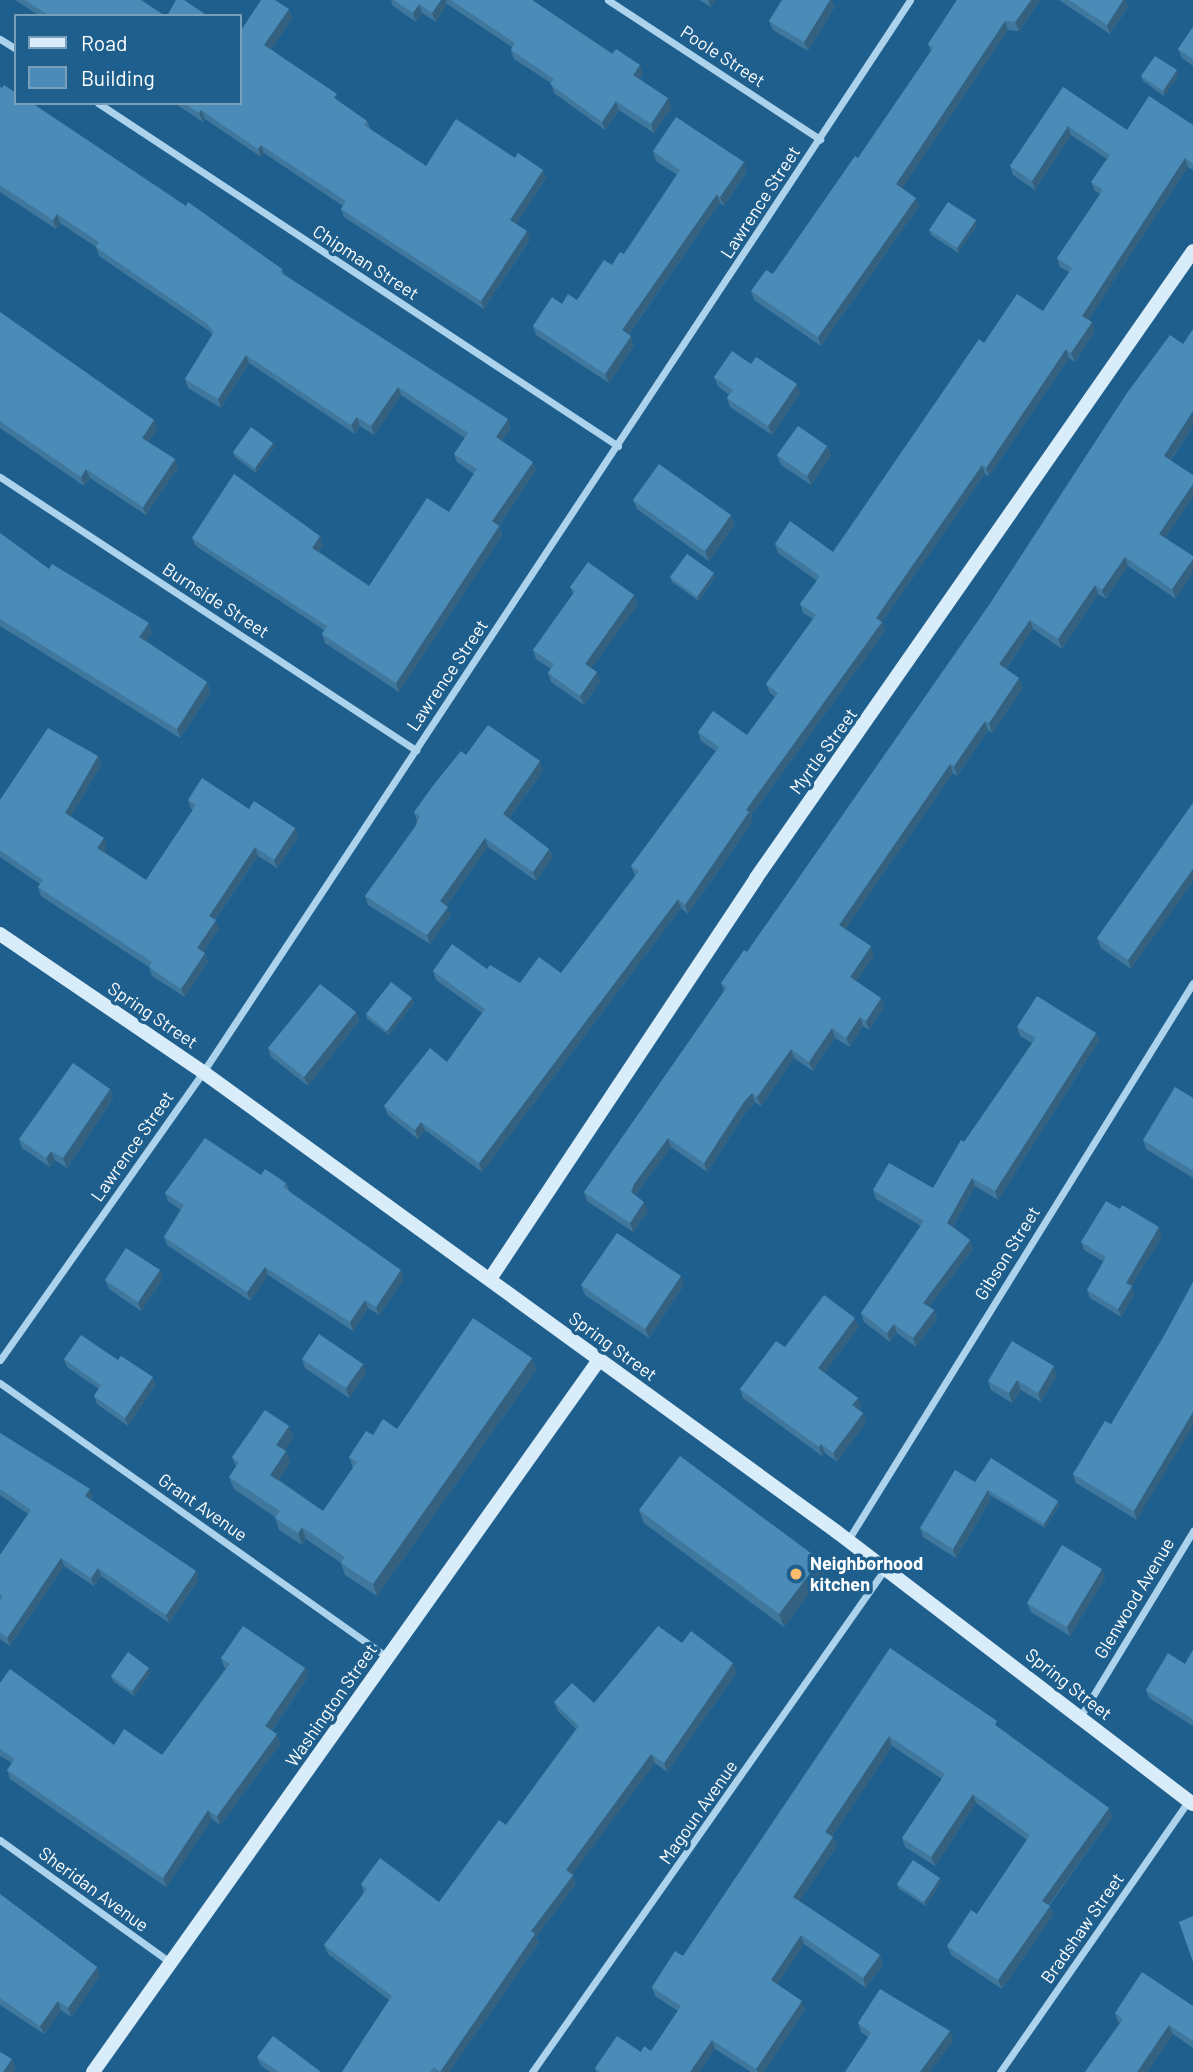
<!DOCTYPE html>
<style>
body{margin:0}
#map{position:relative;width:1193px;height:2072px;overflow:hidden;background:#1f5f8d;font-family:Barlow,sans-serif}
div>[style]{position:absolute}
.street>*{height:7px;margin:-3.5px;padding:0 3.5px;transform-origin:3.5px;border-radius:3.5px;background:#add3ec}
.secondary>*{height:14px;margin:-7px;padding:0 7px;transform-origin:7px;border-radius:7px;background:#d9ecf9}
.wall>*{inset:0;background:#40789d}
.shaded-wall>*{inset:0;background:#346180}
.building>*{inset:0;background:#4b8bb7}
.dots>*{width:19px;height:19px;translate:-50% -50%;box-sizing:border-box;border:4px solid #1f5f8d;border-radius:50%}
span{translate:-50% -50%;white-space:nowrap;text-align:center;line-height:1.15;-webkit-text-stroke:7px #1f5f8d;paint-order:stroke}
.street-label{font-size:18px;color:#fff}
.poi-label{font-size:18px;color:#fff;font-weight:700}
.left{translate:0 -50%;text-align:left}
.legend{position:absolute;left:14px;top:14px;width:228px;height:91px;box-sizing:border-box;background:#1f5f8d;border:2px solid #799fbb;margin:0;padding:9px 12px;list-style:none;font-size:21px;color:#fff}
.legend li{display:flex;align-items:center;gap:14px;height:35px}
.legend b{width:35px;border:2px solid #799fbb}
</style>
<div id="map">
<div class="street">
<i style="left:608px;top:0;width:254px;rotate:33.3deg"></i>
<i style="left:0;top:39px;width:19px;rotate:32deg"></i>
<i style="left:98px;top:103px;width:623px;rotate:33.41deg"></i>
<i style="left:0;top:477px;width:498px;rotate:33.3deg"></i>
<i style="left:0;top:1360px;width:352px;rotate:-54.8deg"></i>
<i style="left:203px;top:1072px;width:1284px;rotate:-56.59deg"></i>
<i style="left:0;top:1383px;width:474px;rotate:35.3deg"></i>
<i style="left:848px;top:1540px;width:655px;rotate:-58.23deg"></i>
<i style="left:1080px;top:1717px;width:218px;rotate:-58.7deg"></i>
<i style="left:0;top:1840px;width:211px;rotate:35.7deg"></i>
<i style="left:532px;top:2072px;width:615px;rotate:-54.94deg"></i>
<i style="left:1000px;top:2072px;width:330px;rotate:-55.2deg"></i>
</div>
<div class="secondary">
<i style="left:0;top:934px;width:245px;rotate:34.2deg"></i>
<i style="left:203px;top:1072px;width:783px;rotate:35.96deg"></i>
<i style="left:837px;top:1532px;width:448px;rotate:37.4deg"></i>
<i style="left:490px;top:1279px;width:481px;rotate:-56.4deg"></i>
<i style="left:756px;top:878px;width:764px;rotate:-55.12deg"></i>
<i style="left:93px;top:2072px;width:873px;rotate:-54.6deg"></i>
</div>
<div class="wall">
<i style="clip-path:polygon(15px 0,141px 0,165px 16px,40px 16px)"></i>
<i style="clip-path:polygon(391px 0,532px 0,643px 74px,640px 79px,672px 107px,654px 133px,619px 110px,605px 130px,554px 93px,551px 83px,514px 59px,511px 50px,512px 47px,447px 4px,436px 22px,422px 13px,416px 22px,393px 6px)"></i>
<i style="clip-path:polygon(699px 0,715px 0,711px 7px)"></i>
<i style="clip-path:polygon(957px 0,1040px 0,1019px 31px,1008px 30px,902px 188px,919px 206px,821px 346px,754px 300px,751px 291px,773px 274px,858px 158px,931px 52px,928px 44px)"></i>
<i style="clip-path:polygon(1059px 0,1125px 0,1128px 7px,1110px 34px)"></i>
<i style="clip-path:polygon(835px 6px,808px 51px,773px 30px,769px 21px)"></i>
<i style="clip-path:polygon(289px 9px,292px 18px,271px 49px,340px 102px,367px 121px,370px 129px,426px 166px,515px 158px,543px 170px,546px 178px,516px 224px,530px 240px,484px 309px,344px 217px,341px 209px,343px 206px,264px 153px,261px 157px,205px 119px,203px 122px,174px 103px,240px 103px)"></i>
<i style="clip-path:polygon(1193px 27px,1193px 66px,1182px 58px,1178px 49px)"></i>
<i style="clip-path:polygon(1179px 75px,1164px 96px,1143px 81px,1141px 76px)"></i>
<i style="clip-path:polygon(0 87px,282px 269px,284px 275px,511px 428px,502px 441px,536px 470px,499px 526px,502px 535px,399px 692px,325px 643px,322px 634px,324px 630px,196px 546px,192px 538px,320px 536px,323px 545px,319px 552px,369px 586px,449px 512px,474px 474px,457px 462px,454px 454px,465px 438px,401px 395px,374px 435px,360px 426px,355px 434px,249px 363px,221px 408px,188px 388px,185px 379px,212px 335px,209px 331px,99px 256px,96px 247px,60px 223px,56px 229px,0 192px)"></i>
<i style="clip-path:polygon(1063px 87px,1127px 130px,1193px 125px,1193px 170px,1188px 167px,1088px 320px,1095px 331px,1075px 362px,1069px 358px,989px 476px,985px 474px,882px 622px,885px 631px,751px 816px,753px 821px,688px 914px,681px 908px,482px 1172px,425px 1130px,418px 1139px,388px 1115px,384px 1106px,447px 1062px,482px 1013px,436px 980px,433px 971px,487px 969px,520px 983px,561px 973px,635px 876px,631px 866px,716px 751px,701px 741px,698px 732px,747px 735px,775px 697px,770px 693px,766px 684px,813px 619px,803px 613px,800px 604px,817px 581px,778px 553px,775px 544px,833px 552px,984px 343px,1043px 311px,1069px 272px,1060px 267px,1057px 258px,1100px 194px,1095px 191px,1091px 182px,1107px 159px,1071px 135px,1035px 190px,1013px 175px,1010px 166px)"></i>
<i style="clip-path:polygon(653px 151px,747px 171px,724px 206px,720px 203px,629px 334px,634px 345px,609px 383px,536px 335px,533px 326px,562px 304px,577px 300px,612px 265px,624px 254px,677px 175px,656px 161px)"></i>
<i style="clip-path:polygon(976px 220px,977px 225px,958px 253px,931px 235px,929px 230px)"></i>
<i style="clip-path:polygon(0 312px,157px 429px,148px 442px,175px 459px,178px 468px,146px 515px,90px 478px,84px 486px,0 428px)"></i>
<i style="clip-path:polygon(751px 364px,800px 393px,772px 435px,730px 407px,727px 398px,729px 395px,718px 386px,714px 377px)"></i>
<i style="clip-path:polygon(1193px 426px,1171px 460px,1166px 538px,1176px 599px,1128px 566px,1106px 599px,1098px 594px,1062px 649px,1033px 629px,1006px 669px,1023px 688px,992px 733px,988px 730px,957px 776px,953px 773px,845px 929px,874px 956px,856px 981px,881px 998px,884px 1007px,869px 1030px,863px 1026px,850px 1047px,835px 1038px,813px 1071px,794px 1058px,761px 1106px,755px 1102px,746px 1112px,707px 1172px,671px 1147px,637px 1193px,636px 1196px,648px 1211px,633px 1232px,587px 1201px,584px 1192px,724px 991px,721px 983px)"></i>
<i style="clip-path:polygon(827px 446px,831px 455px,811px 485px,781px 465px,777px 455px)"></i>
<i style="clip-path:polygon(275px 447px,256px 473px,235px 457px,233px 452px)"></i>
<i style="clip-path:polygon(633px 500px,731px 515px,735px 524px,709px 561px,637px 509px)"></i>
<i style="clip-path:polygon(0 533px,49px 569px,152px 632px,146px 641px,207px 682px,211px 691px,180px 738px,0 626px)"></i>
<i style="clip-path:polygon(670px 577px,715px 577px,699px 601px,672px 582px)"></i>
<i style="clip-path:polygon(570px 587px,634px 595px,638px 604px,591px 668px,597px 672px,600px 682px,584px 705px,551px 682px,548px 673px,551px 669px,536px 659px,533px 650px,573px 594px)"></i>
<i style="clip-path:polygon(466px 755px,543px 770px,509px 819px,549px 849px,553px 857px,536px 881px,488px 847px,446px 906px,451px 915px,430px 944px,368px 905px,365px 896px,415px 827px,417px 821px,414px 812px)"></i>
<i style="clip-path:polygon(98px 756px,101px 765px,71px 816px,107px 847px,104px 852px,146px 880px,193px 810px,191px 809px,188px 800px,249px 809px,295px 828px,298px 837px,277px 868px,258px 856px,215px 920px,219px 929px,203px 952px,205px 953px,208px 962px,185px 997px,152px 976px,149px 967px,41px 896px,38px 887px,40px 884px,0 857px,0 800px)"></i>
<i style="clip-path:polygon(1193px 803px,1131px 969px,1101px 948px,1097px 938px)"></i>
<i style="clip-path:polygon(414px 1003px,389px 1035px,367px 1019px,366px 1014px)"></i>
<i style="clip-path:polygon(356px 1012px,359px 1021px,308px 1086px,271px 1057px,268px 1048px)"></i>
<i style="clip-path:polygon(1017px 1027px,1096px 1033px,1099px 1041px,998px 1200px,975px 1186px,953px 1227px,970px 1240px,973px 1249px,929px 1307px,934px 1310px,937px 1319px,916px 1347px,897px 1333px,890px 1342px,864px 1322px,861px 1313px,921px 1226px,876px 1199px,873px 1190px,933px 1188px,1032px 1043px,1020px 1036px)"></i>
<i style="clip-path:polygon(110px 1089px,113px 1098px,67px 1168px,55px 1160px,50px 1167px,22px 1148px,19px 1139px)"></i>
<i style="clip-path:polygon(1193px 1098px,1193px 1178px,1146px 1149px,1143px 1140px)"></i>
<i style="clip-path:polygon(261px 1175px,286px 1183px,289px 1191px,404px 1279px,379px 1315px,368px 1308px,353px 1331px,268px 1275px,250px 1301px,167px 1245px,164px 1237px,181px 1210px,168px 1201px,165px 1193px)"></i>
<i style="clip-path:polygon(1120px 1209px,1162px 1236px,1131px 1286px,1134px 1295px,1121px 1317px,1090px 1298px,1087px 1290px,1104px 1262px,1084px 1250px,1081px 1242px)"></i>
<i style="clip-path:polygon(163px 1279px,141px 1311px,109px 1289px,105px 1280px)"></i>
<i style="clip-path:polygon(581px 1285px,684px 1285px,649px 1338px,585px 1295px)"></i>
<i style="clip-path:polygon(859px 1327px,824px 1373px,858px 1398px,861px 1407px,859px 1410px,863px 1413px,866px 1422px,837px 1462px,825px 1453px,822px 1456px,743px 1398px,740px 1389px,785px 1347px)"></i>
<i style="clip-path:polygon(532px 1358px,536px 1370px,377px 1596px,345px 1575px,341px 1563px,306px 1539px,302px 1545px,279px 1530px,275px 1517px,234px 1489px,229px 1477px,236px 1467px,232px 1457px,289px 1426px,293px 1438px,284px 1450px,286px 1451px,290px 1463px,279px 1480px,323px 1511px,353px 1468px,349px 1457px,373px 1435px,397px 1429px)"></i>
<i style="clip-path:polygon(64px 1359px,156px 1385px,128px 1426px,97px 1404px,94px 1396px,99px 1389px,67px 1367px)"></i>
<i style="clip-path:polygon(302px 1359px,363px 1364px,366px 1373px,349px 1398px,305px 1368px)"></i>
<i style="clip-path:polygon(1057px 1375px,1041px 1402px,1021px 1390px,1012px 1403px,991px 1390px,988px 1381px)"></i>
<i style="clip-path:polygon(1105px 1421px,1137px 1520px,1076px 1483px,1073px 1474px)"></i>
<i style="clip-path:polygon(0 1433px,93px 1497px,91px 1500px,199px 1579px,169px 1623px,101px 1576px,94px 1586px,64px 1566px,10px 1646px,0 1639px,0 1555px,28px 1514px,0 1495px)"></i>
<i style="clip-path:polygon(975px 1482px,1058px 1501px,1059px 1506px,1045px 1528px,990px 1495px,991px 1499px,956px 1558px,923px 1537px,920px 1528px)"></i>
<i style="clip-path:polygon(639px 1510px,824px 1573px,784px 1627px,644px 1523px)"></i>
<i style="clip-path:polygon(1102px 1569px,1105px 1578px,1070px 1636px,1031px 1612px,1027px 1603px)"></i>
<i style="clip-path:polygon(682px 1643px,737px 1672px,667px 1772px,655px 1763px,572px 1874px,576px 1884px,536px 1937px,539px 1943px,449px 2072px,342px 2072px,389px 2000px,328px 1954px,324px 1945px,364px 1893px,361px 1884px,439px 1902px,506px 1825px,576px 1729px,558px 1711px,554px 1702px,594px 1703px)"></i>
<i style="clip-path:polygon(890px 1648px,1109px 1808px,1112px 1817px,1049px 1906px,1053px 1915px,1002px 1989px,951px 1955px,947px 1946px,977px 1914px,1027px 1840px,976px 1803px,935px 1866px,905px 1847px,902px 1838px,942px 1779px,892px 1746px,832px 1836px,837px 1846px,799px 1901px,880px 1955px,883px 1964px,866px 1988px,804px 1944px,777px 1985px,805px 2010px,764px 2072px,751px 2072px,715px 2049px,699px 2072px,596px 2072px,595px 2068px,641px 2052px,651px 2051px,678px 2011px,655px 1996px,652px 1987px,683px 1956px)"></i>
<i style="clip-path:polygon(1193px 1650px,1193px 1726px,1149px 1698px,1146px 1690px,1185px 1664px)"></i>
<i style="clip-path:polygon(221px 1658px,305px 1668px,308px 1677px,272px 1731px,281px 1743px,220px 1825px,212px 1819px,166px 1887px,10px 1779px,7px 1770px,12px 1763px,0 1756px,0 1683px,114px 1745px,162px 1755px,226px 1668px,224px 1667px)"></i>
<i style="clip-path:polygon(151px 1672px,134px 1696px,113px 1681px,111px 1676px)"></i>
<i style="clip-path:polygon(941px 1882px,926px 1906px,899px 1889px,897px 1884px)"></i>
<i style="clip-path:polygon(0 1894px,97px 1967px,100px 1976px,71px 2017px,61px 2010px,44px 2034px,0 2005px)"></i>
<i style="clip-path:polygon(1193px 2006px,1193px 2048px,1173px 2034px,1147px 2072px,1085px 2072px,1120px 2023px,1118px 2022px,1115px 2013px)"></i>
<i style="clip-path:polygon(858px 2023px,954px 2040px,868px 2037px,861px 2032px)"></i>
<i style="clip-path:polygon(257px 2057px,321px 2072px,270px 2072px,261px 2066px)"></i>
</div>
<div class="shaded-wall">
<i style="clip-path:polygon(441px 0,446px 0,447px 4px,436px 22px,432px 13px)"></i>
<i style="clip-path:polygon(708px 0,715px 0,711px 7px)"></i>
<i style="clip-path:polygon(830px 0,832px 0,835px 6px,808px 51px,804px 42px)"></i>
<i style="clip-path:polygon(1031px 0,1040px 0,1019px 31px,1015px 22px)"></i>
<i style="clip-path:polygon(1123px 0,1125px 0,1128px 7px,1110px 34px,1107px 25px)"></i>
<i style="clip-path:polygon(419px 4px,422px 13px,416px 22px,413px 13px)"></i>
<i style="clip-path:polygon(289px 9px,292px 18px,268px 54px,264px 45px)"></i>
<i style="clip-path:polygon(1005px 21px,1008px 30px,899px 193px,896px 184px)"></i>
<i style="clip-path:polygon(640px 65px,643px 74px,637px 84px,633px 75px)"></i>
<i style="clip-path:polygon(1177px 70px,1179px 75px,1164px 96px,1163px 91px)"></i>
<i style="clip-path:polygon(668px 98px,672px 107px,654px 133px,651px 124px)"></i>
<i style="clip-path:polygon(616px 101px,619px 110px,605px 130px,602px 122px)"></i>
<i style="clip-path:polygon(201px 110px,205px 119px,203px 122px,199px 113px)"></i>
<i style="clip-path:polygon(1068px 126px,1071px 135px,1035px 190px,1032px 181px)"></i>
<i style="clip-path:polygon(261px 145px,264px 153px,261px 157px,258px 149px)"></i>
<i style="clip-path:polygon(1185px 158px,1188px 167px,1085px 325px,1082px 316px)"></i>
<i style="clip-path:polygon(744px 162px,747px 171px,724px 206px,720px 197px)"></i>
<i style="clip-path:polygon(543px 170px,546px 178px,513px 229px,510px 220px)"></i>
<i style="clip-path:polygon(717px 194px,720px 203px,625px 339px,622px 330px)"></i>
<i style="clip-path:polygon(916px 198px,919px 206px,821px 346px,818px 337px)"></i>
<i style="clip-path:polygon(57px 214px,60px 223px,56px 229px,53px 220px)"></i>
<i style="clip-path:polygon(976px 220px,977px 225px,958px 253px,957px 248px)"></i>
<i style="clip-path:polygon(527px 231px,530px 240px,484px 309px,481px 301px)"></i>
<i style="clip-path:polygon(1092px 322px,1095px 331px,1075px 362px,1071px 353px)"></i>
<i style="clip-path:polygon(631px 336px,634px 345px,609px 383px,605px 374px)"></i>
<i style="clip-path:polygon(1066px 349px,1069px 358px,989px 476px,986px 468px)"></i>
<i style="clip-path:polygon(246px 355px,249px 363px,221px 408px,218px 399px)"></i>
<i style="clip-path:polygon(797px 384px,800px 393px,772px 435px,768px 426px)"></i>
<i style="clip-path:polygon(398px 387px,401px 395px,374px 435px,371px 426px)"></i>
<i style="clip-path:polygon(1193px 411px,1193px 426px,1167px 465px,1164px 456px)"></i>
<i style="clip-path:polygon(357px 417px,360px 426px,355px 434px,351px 425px)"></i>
<i style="clip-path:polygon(508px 419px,511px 428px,499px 446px,496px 437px)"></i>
<i style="clip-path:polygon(154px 420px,157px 429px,145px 447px,142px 438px)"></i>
<i style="clip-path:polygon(273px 443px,275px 447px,256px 473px,255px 468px)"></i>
<i style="clip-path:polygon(827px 446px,831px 455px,811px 485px,807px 476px)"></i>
<i style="clip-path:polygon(175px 459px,178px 468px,146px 515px,143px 507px)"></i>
<i style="clip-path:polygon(533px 462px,536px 470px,496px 530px,492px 521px)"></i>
<i style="clip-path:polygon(982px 465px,985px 474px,882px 622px,885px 631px,751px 816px,753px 821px,688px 914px,685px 905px,746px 810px,876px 618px)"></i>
<i style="clip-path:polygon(86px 469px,90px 478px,84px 486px,81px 477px)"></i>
<i style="clip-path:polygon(1193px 484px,1193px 498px,1162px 543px,1159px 534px)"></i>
<i style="clip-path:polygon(731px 515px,735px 524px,709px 561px,705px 551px)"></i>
<i style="clip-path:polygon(499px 526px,502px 535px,399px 692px,396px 683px)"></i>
<i style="clip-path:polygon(320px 536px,323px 545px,315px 557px,312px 548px)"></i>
<i style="clip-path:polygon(1125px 557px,1128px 566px,1106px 599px,1102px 590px)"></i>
<i style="clip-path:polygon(1193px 559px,1193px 573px,1176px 599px,1172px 589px)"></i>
<i style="clip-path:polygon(714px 573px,715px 577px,699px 601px,697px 597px)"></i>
<i style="clip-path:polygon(1095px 585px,1098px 594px,1062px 649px,1058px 639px)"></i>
<i style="clip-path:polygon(634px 595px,638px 604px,588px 673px,585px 664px)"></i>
<i style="clip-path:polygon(1030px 620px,1033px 629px,1002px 674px,999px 664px)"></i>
<i style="clip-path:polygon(149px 623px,152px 632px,143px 646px,139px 637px)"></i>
<i style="clip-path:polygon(597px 672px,600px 682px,584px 705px,580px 696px)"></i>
<i style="clip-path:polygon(1019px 678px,1023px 688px,992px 733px,989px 723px)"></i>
<i style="clip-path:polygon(207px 682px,211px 691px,180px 738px,177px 729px)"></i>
<i style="clip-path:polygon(985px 721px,988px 730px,957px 776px,954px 766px)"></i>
<i style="clip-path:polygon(98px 756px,101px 765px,68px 821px,65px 813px)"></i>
<i style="clip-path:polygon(540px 761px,543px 770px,506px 823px,503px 814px)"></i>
<i style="clip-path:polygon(950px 764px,953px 773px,842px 934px,839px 925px)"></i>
<i style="clip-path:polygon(295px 828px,298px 837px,277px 868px,274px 860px)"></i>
<i style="clip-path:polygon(104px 838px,107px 847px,101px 857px,97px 848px)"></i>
<i style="clip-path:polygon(485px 838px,488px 847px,443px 910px,440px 901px)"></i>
<i style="clip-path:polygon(255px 847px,258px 856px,212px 924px,209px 916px)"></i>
<i style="clip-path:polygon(549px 849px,553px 857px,536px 881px,533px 872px)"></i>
<i style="clip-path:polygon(1193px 869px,1193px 882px,1131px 969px,1128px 960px)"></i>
<i style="clip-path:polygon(678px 899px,681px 908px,482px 1172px,479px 1163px)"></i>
<i style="clip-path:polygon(448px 907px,451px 915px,430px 944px,427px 935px)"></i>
<i style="clip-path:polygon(216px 920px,219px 929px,200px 957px,197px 948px)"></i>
<i style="clip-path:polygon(871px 946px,874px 956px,853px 986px,850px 977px)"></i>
<i style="clip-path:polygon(205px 953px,208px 962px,185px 997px,181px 989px)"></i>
<i style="clip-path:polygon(412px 998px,414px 1003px,389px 1035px,387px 1031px)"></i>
<i style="clip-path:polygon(881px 998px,884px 1007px,869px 1030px,866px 1021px)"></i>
<i style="clip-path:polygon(356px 1012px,359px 1021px,308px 1086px,304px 1077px)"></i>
<i style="clip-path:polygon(860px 1017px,863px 1026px,850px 1047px,846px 1038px)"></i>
<i style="clip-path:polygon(832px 1028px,835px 1038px,813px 1071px,809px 1062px)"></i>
<i style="clip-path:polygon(1096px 1033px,1099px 1041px,998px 1200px,995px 1191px)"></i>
<i style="clip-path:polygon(791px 1049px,794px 1058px,761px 1106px,757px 1097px)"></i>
<i style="clip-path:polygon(110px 1089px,113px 1098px,67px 1168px,63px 1158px)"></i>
<i style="clip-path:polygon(752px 1093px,755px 1102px,746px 1112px,707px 1172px,704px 1163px,743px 1103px)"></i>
<i style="clip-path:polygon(421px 1122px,425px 1130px,418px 1139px,415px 1130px)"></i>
<i style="clip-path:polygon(668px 1138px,671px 1147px,637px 1193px,635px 1202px,631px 1192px,634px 1184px)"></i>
<i style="clip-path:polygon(51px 1151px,55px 1160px,50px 1167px,46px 1158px)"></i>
<i style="clip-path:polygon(972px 1178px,975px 1186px,950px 1232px,947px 1223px)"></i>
<i style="clip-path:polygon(644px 1202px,648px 1211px,633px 1232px,630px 1223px)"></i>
<i style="clip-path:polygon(1159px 1227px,1162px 1236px,1129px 1291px,1126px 1283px)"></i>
<i style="clip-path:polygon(970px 1240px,973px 1249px,926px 1311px,923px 1303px)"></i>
<i style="clip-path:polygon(265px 1267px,268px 1275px,250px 1301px,247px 1292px)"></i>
<i style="clip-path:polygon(160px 1270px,163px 1279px,141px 1311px,138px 1302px)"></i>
<i style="clip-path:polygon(401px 1270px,404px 1279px,379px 1315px,376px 1307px)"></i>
<i style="clip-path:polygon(681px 1276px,684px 1285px,649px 1338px,645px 1329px)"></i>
<i style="clip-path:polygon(1132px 1286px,1134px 1295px,1121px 1317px,1118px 1309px)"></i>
<i style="clip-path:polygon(365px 1300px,368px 1308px,353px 1331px,350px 1322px)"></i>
<i style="clip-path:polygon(934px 1310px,937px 1319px,916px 1347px,913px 1338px)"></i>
<i style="clip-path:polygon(855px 1318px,859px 1327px,821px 1377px,818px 1368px)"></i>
<i style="clip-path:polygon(894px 1324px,897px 1333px,890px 1342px,887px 1333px)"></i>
<i style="clip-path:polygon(532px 1358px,536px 1370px,377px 1596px,373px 1584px)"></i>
<i style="clip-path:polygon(363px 1364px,366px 1373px,349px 1398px,346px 1388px)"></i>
<i style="clip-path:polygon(1054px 1366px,1057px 1375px,1041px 1402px,1038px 1393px)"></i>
<i style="clip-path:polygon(153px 1377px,156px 1385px,128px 1426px,125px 1418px)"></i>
<i style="clip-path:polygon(1017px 1380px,1021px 1390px,1012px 1403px,1009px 1393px)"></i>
<i style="clip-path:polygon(858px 1398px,861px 1407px,855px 1414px,852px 1405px)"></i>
<i style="clip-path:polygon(1193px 1412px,1193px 1426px,1137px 1520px,1134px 1511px)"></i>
<i style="clip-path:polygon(863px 1413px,866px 1422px,837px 1462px,833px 1453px)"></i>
<i style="clip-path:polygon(289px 1426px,293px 1438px,280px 1456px,276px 1445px)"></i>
<i style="clip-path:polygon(821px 1444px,825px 1453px,822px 1456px,819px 1447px)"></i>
<i style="clip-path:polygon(286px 1451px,290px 1463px,275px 1486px,270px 1475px)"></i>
<i style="clip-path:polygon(90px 1489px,93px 1497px,88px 1504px,85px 1496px)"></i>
<i style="clip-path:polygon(988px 1490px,991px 1499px,956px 1558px,953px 1549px)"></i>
<i style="clip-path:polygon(1058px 1501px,1059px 1506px,1045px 1528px,1044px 1524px)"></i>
<i style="clip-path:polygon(302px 1527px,306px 1539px,302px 1545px,298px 1533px)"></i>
<i style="clip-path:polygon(61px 1558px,64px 1566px,10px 1646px,7px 1638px)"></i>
<i style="clip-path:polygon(820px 1560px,824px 1573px,784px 1627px,779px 1614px)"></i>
<i style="clip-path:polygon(98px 1568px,101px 1576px,94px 1586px,91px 1578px)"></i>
<i style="clip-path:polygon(1102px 1569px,1105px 1578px,1070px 1636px,1067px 1627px)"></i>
<i style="clip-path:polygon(196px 1571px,199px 1579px,169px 1623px,166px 1615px)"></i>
<i style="clip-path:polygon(733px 1663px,737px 1672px,667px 1772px,664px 1763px)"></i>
<i style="clip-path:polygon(149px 1668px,151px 1672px,134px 1696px,132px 1691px)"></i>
<i style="clip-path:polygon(305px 1668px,308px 1677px,269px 1735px,265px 1726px)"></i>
<i style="clip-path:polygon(277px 1734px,281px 1743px,220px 1825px,217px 1816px)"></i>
<i style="clip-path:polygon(889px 1736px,892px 1746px,829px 1841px,825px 1832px)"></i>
<i style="clip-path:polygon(651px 1754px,655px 1763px,569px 1879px,566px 1870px)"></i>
<i style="clip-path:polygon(973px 1794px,976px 1803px,935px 1866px,931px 1857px)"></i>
<i style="clip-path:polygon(1109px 1808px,1112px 1817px,1045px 1910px,1042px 1901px)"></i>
<i style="clip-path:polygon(208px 1810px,212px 1819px,166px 1887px,163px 1878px)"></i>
<i style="clip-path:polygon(833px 1837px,837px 1846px,796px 1906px,793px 1897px)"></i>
<i style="clip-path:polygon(573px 1875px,576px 1884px,536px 1937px,539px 1943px,449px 2072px,440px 2072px,531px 1931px)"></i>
<i style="clip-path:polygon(940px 1878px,941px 1882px,926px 1906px,924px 1902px)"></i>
<i style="clip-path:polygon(1050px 1906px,1053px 1915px,1002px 1989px,998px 1980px)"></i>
<i style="clip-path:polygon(801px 1935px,804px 1944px,774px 1990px,771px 1980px)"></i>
<i style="clip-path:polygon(880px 1955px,883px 1964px,866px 1988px,863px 1978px)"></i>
<i style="clip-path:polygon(97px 1967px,100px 1976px,71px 2017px,68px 2008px)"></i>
<i style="clip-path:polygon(58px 2001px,61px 2010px,44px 2034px,40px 2026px)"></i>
<i style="clip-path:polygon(802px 2001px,805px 2010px,764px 2072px,758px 2072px,756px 2069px)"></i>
<i style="clip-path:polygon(1169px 2025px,1173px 2034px,1147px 2072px,1137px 2072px)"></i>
<i style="clip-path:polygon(950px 2031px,954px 2040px,930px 2072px,920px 2072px)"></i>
<i style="clip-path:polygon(712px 2040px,715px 2049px,699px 2072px,690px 2072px)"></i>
<i style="clip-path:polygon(12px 2059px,16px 2068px,13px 2072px,3px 2072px)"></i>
</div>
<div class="building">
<i style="clip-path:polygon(25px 0,141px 0,165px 16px,50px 16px)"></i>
<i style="clip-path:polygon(176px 0,184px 0,208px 16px,167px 16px)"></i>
<i style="clip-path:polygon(261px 0,275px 0,289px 9px,264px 45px,337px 94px,334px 98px,367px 121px,364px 125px,426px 166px,456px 119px,515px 158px,518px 153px,543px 170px,510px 220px,527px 231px,481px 301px,341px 209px,346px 201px,261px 145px,258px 149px,201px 110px,199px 113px,184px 103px,240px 103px,240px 32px)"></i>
<i style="clip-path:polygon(394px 0,441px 0,432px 13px,419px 4px,413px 13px)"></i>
<i style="clip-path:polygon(451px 0,532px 0,612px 54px,616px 49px,640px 65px,633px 75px,668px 98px,651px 124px,616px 101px,602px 122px,550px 84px,554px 79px,511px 50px,515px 43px)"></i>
<i style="clip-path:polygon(782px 0,830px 0,804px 42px,769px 21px)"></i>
<i style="clip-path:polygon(957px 0,1031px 0,1015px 22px,1005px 21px,896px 184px,916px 198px,818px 337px,751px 291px,766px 270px,773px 274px,855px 156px,858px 158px,933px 48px,928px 44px)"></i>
<i style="clip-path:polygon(1069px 0,1123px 0,1107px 25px)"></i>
<i style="clip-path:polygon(1193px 27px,1193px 59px,1178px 49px)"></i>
<i style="clip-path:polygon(1155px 56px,1177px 70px,1163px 91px,1141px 76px)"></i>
<i style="clip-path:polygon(4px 85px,16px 93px,16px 103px,32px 103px,186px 206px,188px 202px,282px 269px,280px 272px,508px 419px,496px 437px,533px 462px,492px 521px,499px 526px,396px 683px,322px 634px,327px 626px,192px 538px,234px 474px,320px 536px,312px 548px,369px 586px,427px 498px,449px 512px,477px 469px,454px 454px,468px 433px,398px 387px,371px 426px,357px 417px,351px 425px,246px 355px,218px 399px,185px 379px,214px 332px,206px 323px,96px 247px,99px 242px,57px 214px,53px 220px,0 185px,0 87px,2px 88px)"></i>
<i style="clip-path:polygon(1063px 87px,1127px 130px,1149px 96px,1193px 125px,1193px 164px,1185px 158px,1082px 316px,1092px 322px,1071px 353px,1066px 349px,986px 468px,982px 465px,876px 618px,882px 622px,746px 810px,749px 812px,685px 905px,678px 899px,479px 1163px,421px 1122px,415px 1130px,384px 1106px,430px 1048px,447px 1062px,485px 1009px,433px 971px,452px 944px,487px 969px,490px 965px,520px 983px,539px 957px,561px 973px,639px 871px,631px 866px,719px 747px,698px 732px,713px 711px,747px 735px,778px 693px,766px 684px,816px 615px,800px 604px,820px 576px,775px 544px,790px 521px,833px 552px,979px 339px,984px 343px,1017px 294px,1043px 311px,1072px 268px,1057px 258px,1103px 190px,1091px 182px,1110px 155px,1068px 126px,1032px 181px,1010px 166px)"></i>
<i style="clip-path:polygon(676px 117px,744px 162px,720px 197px,717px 194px,622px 330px,631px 336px,605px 374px,533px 326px,552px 297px,562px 304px,568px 294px,577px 300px,604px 260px,612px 265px,620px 252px,624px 254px,680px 170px,653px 151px)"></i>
<i style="clip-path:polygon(948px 202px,976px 220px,957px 248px,929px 230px)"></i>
<i style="clip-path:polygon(0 312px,154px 420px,142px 438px,175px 459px,143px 507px,86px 469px,81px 477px,0 421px)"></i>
<i style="clip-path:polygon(1193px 329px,1193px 411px,1164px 456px,1193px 475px,1193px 484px,1159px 534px,1193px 556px,1193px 559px,1172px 589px,1125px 557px,1102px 590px,1095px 585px,1058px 639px,1030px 620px,999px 664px,1019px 678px,989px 723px,985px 721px,954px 766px,950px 764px,839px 925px,871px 946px,850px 977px,881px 998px,866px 1021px,860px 1017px,846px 1038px,832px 1028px,809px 1062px,791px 1049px,757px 1097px,752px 1093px,743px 1103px,704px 1163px,668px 1138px,634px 1184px,631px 1192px,644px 1202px,630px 1223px,584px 1192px,727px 987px,721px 983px,744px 950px,747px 952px,989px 605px,1127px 393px,1170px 335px,1183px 344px)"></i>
<i style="clip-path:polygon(732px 351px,751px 364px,756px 357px,797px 384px,768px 426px,727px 398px,733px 390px,714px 377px)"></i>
<i style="clip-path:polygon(798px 426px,827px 446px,807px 476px,777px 455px)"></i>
<i style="clip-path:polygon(251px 427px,273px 443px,255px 468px,233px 452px)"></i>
<i style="clip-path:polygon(659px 464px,731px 515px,705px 551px,633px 500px)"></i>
<i style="clip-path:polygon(0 533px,49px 569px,52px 564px,149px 623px,139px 637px,207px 682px,177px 729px,0 619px)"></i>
<i style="clip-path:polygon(687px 554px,714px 573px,697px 597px,670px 577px)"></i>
<i style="clip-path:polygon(588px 562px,634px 595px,585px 664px,597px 672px,580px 696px,548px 673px,554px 664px,533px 650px,575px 591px,570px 587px)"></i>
<i style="clip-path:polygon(488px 725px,540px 761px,503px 814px,549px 849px,533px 872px,485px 838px,440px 901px,448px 907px,427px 935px,365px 896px,415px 827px,420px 816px,414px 812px,435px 783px,461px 751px,466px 755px)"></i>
<i style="clip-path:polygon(48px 728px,98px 756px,65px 813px,104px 838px,97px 848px,146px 880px,196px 805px,188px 800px,202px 778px,249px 809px,254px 801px,295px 828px,274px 860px,255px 847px,209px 916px,216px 920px,197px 948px,205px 953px,181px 989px,149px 967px,152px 962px,38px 887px,43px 880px,0 850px,0 800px)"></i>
<i style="clip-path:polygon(1193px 803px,1193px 869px,1128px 960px,1097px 938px)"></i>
<i style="clip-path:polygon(391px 982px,412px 998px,387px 1031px,366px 1014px)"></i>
<i style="clip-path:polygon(320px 984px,356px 1012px,304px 1077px,268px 1048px)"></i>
<i style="clip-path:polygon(1037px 996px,1096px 1033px,995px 1191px,972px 1178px,947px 1223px,970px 1240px,923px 1303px,934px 1310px,913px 1338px,894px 1324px,887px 1333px,861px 1313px,924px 1221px,873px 1190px,889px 1163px,933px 1188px,961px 1140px,964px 1142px,1036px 1038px,1017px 1027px)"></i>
<i style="clip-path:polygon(73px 1063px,110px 1089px,63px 1158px,51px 1151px,46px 1158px,19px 1139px)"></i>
<i style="clip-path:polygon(1175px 1087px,1193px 1098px,1193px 1169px,1192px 1170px,1143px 1140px)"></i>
<i style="clip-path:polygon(205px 1138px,261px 1175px,265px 1169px,286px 1183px,283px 1187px,401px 1270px,376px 1307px,365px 1300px,350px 1322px,265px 1267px,247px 1292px,164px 1237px,184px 1205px,165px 1193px)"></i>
<i style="clip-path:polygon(1106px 1201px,1120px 1209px,1122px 1205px,1159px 1227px,1126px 1283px,1132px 1286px,1118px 1309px,1087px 1290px,1106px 1257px,1081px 1242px)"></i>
<i style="clip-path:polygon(617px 1233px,681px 1276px,645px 1329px,581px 1285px)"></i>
<i style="clip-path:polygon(126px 1248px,160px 1270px,138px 1302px,105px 1280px)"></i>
<i style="clip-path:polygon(1193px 1282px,1193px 1412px,1134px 1511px,1073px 1474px,1105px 1421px,1111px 1424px,1165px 1334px)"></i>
<i style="clip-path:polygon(824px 1295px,855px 1318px,818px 1368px,858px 1398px,852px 1405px,863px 1413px,833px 1453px,821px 1444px,819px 1447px,740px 1389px,776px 1341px,785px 1347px)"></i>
<i style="clip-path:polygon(473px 1318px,532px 1358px,373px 1584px,341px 1563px,345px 1557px,302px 1527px,298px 1533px,275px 1518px,280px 1511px,229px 1477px,239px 1462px,232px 1457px,265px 1410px,289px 1426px,276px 1445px,286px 1451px,270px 1475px,323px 1511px,357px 1462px,349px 1457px,366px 1431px,373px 1435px,383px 1419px,397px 1429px)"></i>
<i style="clip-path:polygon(319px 1334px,363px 1364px,346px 1388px,302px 1359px)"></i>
<i style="clip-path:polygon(81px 1335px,118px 1360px,121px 1356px,153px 1377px,125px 1418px,94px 1396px,101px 1385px,64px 1359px)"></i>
<i style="clip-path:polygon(1012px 1341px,1054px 1366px,1038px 1393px,1017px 1380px,1009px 1393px,988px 1381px)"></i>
<i style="clip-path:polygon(0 1433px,90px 1489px,85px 1496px,196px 1571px,166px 1615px,98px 1568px,91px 1578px,61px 1558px,7px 1638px,0 1632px,0 1600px,3px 1596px,0 1594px,0 1555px,31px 1510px,0 1489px)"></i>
<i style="clip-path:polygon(680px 1456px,820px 1560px,779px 1614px,639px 1510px)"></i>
<i style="clip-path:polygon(991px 1458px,1058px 1501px,1044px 1524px,975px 1482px)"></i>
<i style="clip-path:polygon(955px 1470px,988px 1490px,953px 1549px,920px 1528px)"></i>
<i style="clip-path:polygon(1062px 1545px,1102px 1569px,1067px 1627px,1027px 1603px)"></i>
<i style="clip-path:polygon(243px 1626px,305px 1668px,265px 1726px,277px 1734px,217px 1816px,208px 1810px,163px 1878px,7px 1770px,15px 1759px,0 1749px,0 1683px,10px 1669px,114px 1745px,124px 1729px,162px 1755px,230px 1664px,221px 1658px)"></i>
<i style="clip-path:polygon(658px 1626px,682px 1643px,691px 1631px,733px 1663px,664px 1763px,651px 1754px,566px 1870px,573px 1875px,531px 1931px,535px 1934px,440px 2072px,434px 2067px,430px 2072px,342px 2072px,392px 1996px,324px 1945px,367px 1889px,361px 1884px,380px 1858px,439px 1902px,499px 1820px,506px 1825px,579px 1726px,554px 1702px,572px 1683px,594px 1703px)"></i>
<i style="clip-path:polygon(890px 1648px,997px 1721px,995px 1725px,1109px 1808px,1042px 1901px,1050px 1906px,998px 1980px,947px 1946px,971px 1910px,977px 1914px,1030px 1835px,973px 1794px,931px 1857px,902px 1838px,945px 1774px,889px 1736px,825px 1832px,833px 1837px,793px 1897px,880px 1955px,863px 1978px,801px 1935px,771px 1980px,802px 2001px,756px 2069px,712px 2040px,690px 2072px,601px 2072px,595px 2068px,617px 2036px,641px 2052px,644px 2046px,651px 2051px,681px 2006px,652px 1987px,675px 1951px,683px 1956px)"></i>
<i style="clip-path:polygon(1193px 1650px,1193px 1719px,1146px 1690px,1168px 1653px,1185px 1664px)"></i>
<i style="clip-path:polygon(128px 1652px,149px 1668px,132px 1691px,111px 1676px)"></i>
<i style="clip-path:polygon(913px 1860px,940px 1878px,924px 1902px,897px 1884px)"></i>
<i style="clip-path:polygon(0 1894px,97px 1967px,68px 2008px,58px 2001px,40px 2026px,0 1998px)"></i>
<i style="clip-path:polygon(1193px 1916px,1193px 1962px,1179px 1922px)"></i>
<i style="clip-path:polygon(1142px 1972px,1193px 2006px,1193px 2041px,1169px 2025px,1137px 2072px,1085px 2072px,1123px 2019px,1115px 2013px)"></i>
<i style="clip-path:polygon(880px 1989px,950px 2031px,920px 2072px,845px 2072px,871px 2033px,858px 2023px)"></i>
<i style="clip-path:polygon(273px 2036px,321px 2072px,279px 2072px,257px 2057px)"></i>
<i style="clip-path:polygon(0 2052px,12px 2059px,3px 2072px,0 2072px)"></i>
</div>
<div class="dots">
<i style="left:796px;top:1574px;background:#fbbd6c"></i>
</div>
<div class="street-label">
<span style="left:723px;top:56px;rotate:33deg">Poole Street</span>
<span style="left:760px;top:202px;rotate:-57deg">Lawrence Street</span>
<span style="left:366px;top:262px;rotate:33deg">Chipman Street</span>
<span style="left:216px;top:600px;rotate:33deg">Burnside Street</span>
<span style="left:447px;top:675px;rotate:-56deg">Lawrence Street</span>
<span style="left:823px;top:751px;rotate:-54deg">Myrtle Street</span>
<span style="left:153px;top:1015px;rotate:34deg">Spring Street</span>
<span style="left:132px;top:1146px;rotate:-55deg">Lawrence Street</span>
<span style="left:1007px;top:1253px;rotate:-58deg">Gibson Street</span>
<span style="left:613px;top:1346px;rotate:36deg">Spring Street</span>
<span style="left:203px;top:1507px;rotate:35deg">Grant Avenue</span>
<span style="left:1134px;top:1598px;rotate:-59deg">Glenwood Avenue</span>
<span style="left:1069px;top:1684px;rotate:38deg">Spring Street</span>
<span style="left:331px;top:1705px;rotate:-55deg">Washington Street</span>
<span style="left:698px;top:1812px;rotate:-55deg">Magoun Avenue</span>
<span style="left:94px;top:1889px;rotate:36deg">Sheridan Avenue</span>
<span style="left:1082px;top:1928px;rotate:-55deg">Bradshaw Street</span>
</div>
<div class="poi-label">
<span class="left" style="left:810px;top:1574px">Neighborhood<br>kitchen</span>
</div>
<ul class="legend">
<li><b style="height:9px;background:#d9ecf9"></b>Road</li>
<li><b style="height:19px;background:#4b8bb7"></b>Building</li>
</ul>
</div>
